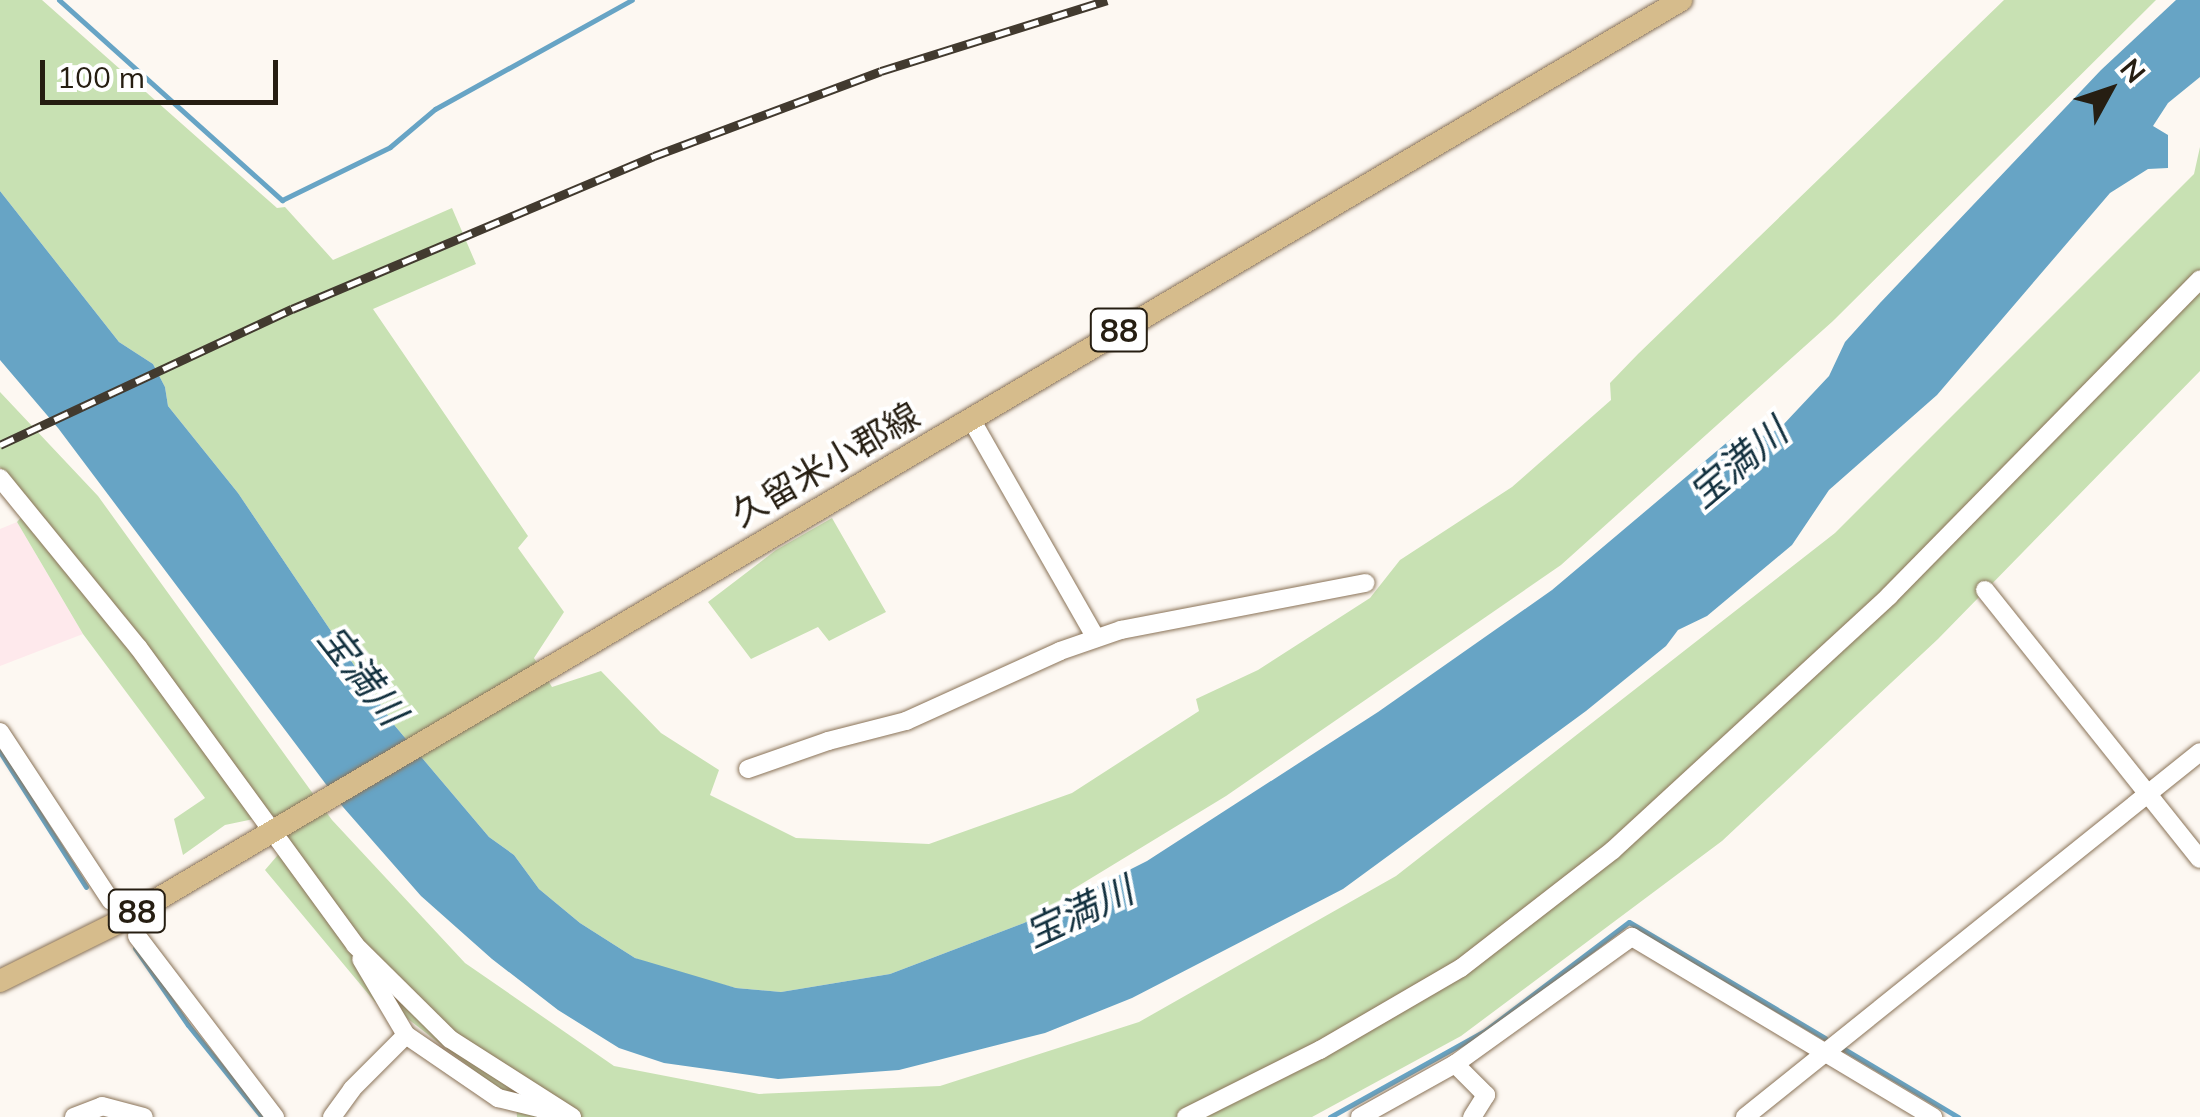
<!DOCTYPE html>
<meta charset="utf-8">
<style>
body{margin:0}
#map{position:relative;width:2200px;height:1117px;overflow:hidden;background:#fdf8f2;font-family:Mulish,"Noto Sans JP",sans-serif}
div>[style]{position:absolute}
.industrial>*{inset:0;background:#fee9ec}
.green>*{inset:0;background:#c8e1b3}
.water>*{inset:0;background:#67a4c5}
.stream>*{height:5px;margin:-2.5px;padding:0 2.5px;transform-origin:2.5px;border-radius:2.5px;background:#67a4c5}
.roads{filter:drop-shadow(0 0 2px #8a7358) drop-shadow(0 0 2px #8a7358)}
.minor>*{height:18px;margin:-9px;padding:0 9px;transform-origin:9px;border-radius:9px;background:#fff}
.major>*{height:22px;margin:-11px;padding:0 11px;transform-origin:11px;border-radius:11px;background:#d6bc8c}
.rail>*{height:9px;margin-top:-4.5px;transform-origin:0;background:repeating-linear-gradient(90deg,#fff 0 15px,#423a2f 0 30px);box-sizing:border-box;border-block:2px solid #423a2f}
span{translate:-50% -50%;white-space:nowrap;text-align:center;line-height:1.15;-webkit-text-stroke:8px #fff;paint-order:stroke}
.shield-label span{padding:2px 8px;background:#fff;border:2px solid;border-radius:8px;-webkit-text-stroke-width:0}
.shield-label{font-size:32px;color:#261e12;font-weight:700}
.street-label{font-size:35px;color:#261e12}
.water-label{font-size:38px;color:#13313f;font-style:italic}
.north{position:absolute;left:2060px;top:40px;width:100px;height:100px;-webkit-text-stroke:8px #fff;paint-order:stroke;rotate:50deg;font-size:28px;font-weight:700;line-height:40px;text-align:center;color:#261e12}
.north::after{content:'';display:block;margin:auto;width:35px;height:45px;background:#261e12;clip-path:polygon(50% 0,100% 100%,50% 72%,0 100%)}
.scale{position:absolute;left:40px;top:60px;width:238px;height:45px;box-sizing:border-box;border:5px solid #261e12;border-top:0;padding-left:12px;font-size:30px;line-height:35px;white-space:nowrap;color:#261e12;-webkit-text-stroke:8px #fff;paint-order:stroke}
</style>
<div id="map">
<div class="industrial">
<i style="clip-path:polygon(17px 522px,83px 634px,0 666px,0 529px)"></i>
</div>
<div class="green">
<i style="clip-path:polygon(0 0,42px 0,277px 208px,285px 207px,333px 260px,452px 208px,476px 264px,373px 309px,528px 536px,518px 548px,564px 612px,534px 658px,552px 687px,601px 671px,661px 733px,719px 770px,710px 795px,796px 838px,929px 844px,1072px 793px,1199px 711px,1196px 699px,1258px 670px,1370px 598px,1400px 560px,1512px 487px,1611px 400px,1610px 383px,1638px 354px,2004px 0,2156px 0,1833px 321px,1561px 565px,1226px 796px,1070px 891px,1072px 899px,1024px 923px,890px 974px,781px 992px,736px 988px,669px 971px,635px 958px,580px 923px,539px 889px,514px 855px,489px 837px,395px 726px,238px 493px,168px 406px,165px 387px,153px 364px,119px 342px,0 191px)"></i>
<i style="clip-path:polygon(2200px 147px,2200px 371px,1938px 639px,1722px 841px,1461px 1036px,1312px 1117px,517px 1117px,516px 1103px,403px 1015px,375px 1002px,265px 870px,289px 842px,273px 815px,225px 825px,183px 855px,174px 819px,205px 798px,83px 634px,17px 522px,32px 505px,0 467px,0 392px,98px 496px,332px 820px,465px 963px,614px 1066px,759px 1094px,940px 1086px,1139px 1022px,1396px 876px,1835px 533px,2194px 174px)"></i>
<i style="clip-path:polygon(832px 518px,886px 612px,829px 641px,818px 627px,751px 659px,708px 602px,776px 550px)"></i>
</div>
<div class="water">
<i style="clip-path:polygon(2176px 0,2200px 0,2200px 77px,2168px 103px,2153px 126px,2168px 135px,2168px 168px,2148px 169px,2110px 193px,1937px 395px,1829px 490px,1792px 545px,1707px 616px,1678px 630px,1666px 646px,1586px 711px,1343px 889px,1132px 998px,1045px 1033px,899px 1070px,778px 1079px,664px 1063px,619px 1048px,558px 1010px,492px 959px,421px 896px,343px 807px,58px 428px,0 360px,0 191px,119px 342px,153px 364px,165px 387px,168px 406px,238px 493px,395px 726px,489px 837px,514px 855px,539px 889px,580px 923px,635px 958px,736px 988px,781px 992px,890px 974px,1024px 923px,1147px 861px,1378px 712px,1552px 590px,1731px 439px,1768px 435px,1782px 426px,1829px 376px,1845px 342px,1880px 303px,2101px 70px)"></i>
</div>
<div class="stream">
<i style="left:59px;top:0;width:300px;rotate:41.9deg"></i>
<i style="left:282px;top:200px;width:120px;rotate:-26.1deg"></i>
<i style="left:390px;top:147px;width:59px;rotate:-40.2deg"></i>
<i style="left:435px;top:109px;width:225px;rotate:-29deg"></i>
<i style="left:0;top:752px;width:160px;rotate:57.5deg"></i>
<i style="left:135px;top:948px;width:93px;rotate:55.5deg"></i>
<i style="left:188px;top:1025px;width:118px;rotate:51.2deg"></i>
<i style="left:1844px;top:1049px;width:133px;rotate:30.8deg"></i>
<i style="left:1330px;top:1117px;width:179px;rotate:-29.1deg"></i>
<i style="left:1486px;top:1030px;width:179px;rotate:-37.1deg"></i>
<i style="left:1629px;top:922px;width:228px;rotate:30.6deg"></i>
</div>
<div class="roads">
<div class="minor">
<i style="left:971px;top:419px;width:252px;rotate:60.3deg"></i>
<i style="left:0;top:478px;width:218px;rotate:50.8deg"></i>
<i style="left:138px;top:647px;width:369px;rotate:53.9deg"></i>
<i style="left:355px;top:945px;width:134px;rotate:44.7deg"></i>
<i style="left:450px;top:1039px;width:145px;rotate:32.6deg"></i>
<i style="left:1985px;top:590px;width:344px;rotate:51.4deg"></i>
<i style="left:0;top:732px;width:202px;rotate:56.7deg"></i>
<i style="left:748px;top:769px;width:85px;rotate:-19.3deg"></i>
<i style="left:828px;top:741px;width:81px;rotate:-14.4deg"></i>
<i style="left:906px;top:721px;width:169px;rotate:-24.4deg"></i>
<i style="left:1060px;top:651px;width:65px;rotate:-19deg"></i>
<i style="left:1121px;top:630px;width:249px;rotate:-10.9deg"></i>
<i style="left:137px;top:936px;width:228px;rotate:52.7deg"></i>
<i style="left:406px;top:1035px;width:112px;rotate:34.4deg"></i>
<i style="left:498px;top:1098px;width:67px;rotate:13.8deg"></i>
<i style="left:1455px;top:1064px;width:44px;rotate:45deg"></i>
<i style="left:1486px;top:1095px;width:26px;rotate:122deg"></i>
<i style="left:74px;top:1117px;width:30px;rotate:-21deg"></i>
<i style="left:102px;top:1106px;width:43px;rotate:14.7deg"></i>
<i style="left:332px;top:1117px;width:34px;rotate:-54deg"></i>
<i style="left:352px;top:1089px;width:76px;rotate:-45deg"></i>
<i style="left:406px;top:1035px;width:88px;rotate:-120.6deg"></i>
<i style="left:1186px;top:1117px;width:150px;rotate:-26.6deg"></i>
<i style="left:1320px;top:1050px;width:163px;rotate:-30.2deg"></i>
<i style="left:1461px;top:968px;width:192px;rotate:-37.8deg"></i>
<i style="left:1613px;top:850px;width:375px;rotate:-42.6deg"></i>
<i style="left:1889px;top:596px;width:444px;rotate:-45.5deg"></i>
<i style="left:1360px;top:1117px;width:109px;rotate:-29.2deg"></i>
<i style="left:1455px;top:1064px;width:218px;rotate:-35.7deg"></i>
<i style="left:1632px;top:937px;width:351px;rotate:30.9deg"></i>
<i style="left:1745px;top:1117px;width:583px;rotate:-38.74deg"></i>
</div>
<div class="major">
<i style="left:0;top:981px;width:133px;rotate:-26.4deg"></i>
<i style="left:119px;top:922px;width:1814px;rotate:-30.55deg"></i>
</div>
</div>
<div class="rail">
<i style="left:0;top:445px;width:322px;rotate:-25deg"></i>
<i style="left:292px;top:309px;width:393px;rotate:-22.9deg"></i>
<i style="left:654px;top:156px;width:242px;rotate:-20.5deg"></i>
<i style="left:881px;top:71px;width:237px;rotate:-17.4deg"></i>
</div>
<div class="shield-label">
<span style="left:1119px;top:330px">88</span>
<span style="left:137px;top:911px">88</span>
</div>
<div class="street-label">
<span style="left:825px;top:464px;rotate:-30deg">久留米小郡線</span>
</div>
<div class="water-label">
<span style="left:1738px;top:463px;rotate:-40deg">宝満川</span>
<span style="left:362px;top:675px;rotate:52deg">宝満川</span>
<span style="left:1079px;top:912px;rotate:-25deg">宝満川</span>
</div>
<div class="north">N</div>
<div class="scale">100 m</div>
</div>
